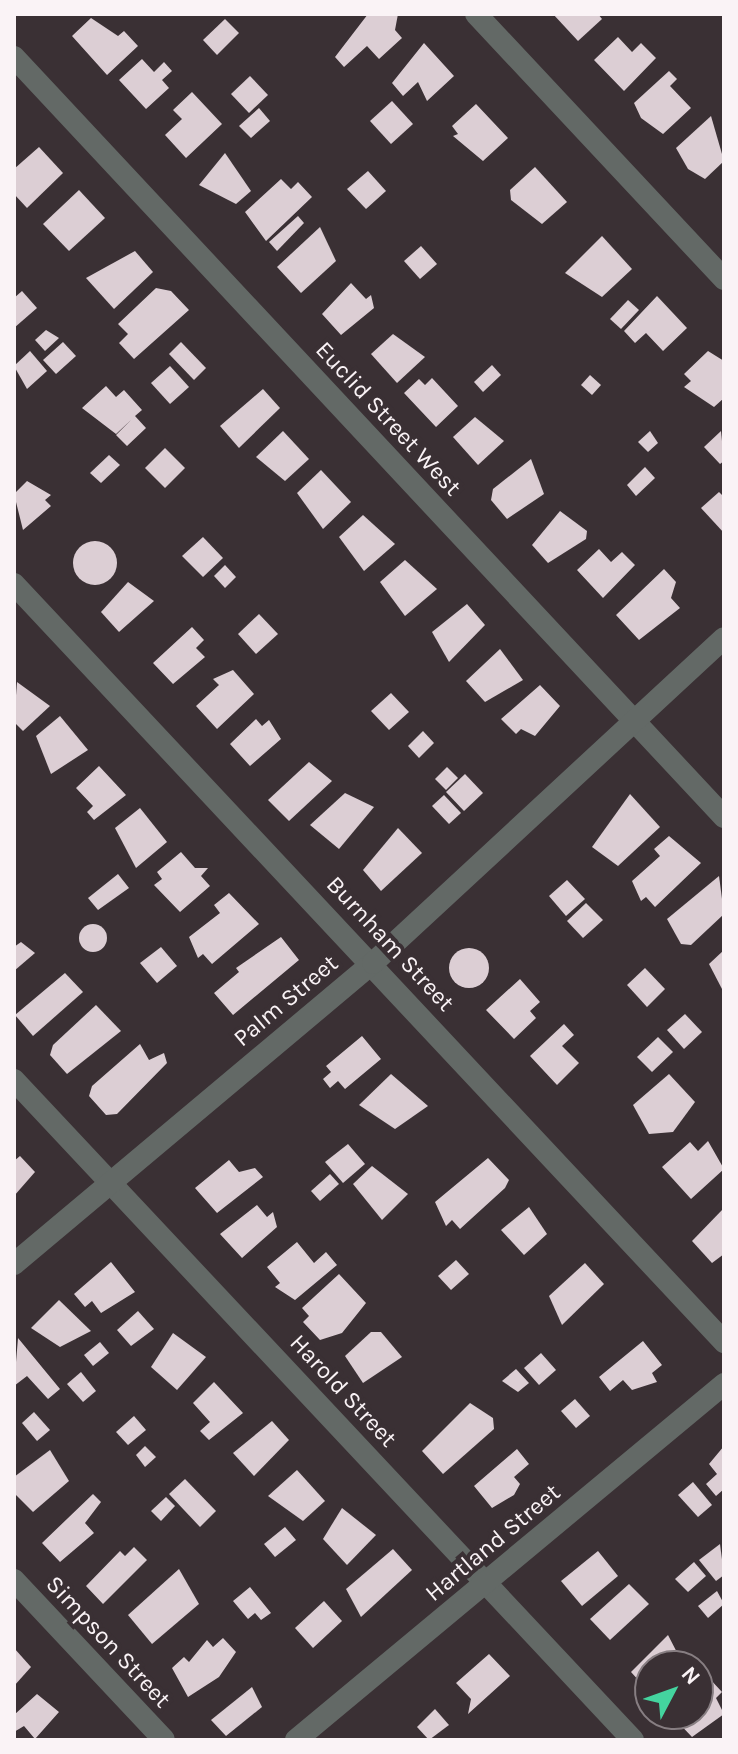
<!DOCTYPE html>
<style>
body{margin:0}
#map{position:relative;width:738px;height:1754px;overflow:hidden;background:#3a3034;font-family:Karla,sans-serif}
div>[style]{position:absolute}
.building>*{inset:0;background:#dcced4}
.round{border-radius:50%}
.minor>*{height:22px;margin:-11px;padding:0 11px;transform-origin:11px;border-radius:11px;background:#636966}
span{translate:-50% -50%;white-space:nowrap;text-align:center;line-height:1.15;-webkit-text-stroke:8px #3a3034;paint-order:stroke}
.street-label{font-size:24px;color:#faf3f6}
.frame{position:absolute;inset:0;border:16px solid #faf3f6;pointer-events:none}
.north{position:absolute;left:634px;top:1650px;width:80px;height:80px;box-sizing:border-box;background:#3a3034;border:2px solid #877e82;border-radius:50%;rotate:49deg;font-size:22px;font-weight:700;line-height:32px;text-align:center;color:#faf3f6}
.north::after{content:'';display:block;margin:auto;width:28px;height:36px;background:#44d49f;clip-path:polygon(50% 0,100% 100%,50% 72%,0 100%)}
</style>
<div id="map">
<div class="building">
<i style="clip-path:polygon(368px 14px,398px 14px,395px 30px,402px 38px,379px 59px,367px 46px,344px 67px,335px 57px)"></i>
<i style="clip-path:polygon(553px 14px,598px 14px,602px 19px,578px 41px)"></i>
<i style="clip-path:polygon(91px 18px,118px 36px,124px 31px,138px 46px,107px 75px,72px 36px)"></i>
<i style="clip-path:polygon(225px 19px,239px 33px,217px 55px,203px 40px)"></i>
<i style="clip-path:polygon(618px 37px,632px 52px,641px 43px,656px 58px,624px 91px,594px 60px)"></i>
<i style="clip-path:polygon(424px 43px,454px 76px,427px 101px,418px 82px,403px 96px,392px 83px)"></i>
<i style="clip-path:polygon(142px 59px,154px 72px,164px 62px,172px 71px,162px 80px,169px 88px,146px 109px,119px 80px)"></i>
<i style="clip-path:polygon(669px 71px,677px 79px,670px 86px,691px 108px,663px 134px,641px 118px,634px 103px)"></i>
<i style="clip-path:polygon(250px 76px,268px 95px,249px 113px,231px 94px)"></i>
<i style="clip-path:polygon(192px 92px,222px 124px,186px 158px,165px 135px,182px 119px,173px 110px)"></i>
<i style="clip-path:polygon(392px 101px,413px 124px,391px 144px,370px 121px)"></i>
<i style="clip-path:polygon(476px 104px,508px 138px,483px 161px,453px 136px,458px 134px,452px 126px)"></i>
<i style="clip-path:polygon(259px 108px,270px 121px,251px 138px,239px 126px)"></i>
<i style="clip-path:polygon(711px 116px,724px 161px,705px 179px,688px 169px,676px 148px)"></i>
<i style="clip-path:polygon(39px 147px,63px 173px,27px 208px,14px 194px,14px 169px)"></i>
<i style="clip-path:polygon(225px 153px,251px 191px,236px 204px,199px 185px)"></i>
<i style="clip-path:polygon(535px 167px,567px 202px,542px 224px,511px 200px,510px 190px)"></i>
<i style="clip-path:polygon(368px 171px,386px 191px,366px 209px,347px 189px)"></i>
<i style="clip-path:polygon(281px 179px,291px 189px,298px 182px,312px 197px,266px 241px,245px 212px)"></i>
<i style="clip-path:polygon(79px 190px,105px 218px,69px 251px,43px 224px)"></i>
<i style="clip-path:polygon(298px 216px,304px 223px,277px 251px,269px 242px)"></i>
<i style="clip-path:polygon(320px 227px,336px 261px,301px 293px,277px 267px)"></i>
<i style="clip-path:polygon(602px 236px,632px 269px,602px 297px,565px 273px)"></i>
<i style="clip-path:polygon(421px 246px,437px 264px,420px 279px,404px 261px)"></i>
<i style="clip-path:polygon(135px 251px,153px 272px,114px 309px,86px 278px)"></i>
<i style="clip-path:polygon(351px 283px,366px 299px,371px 295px,374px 308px,341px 335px,322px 314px)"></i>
<i style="clip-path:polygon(156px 288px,171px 291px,189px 310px,134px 359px,119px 343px,128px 334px,118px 324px)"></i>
<i style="clip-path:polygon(22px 291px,37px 308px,14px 328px,14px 298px)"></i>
<i style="clip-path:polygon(657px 296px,687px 328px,663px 351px,646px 333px,635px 343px,624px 331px)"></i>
<i style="clip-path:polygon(628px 300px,639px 310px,621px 329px,610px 319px)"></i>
<i style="clip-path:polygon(46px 330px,59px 338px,45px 351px,35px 340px)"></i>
<i style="clip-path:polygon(393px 334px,425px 357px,397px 383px,371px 354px)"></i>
<i style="clip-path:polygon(63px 342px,76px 356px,56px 374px,43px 360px)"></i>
<i style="clip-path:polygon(181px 342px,206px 368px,194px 380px,169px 354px)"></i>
<i style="clip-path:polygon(30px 351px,47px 371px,27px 389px,14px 366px)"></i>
<i style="clip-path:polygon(708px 351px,724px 361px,724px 398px,714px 407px,684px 387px,691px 381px,684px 374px)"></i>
<i style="clip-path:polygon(492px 365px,501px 375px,483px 392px,474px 382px)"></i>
<i style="clip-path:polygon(170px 366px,189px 387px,170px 404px,151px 383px)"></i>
<i style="clip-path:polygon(590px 375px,601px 385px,592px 395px,581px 385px)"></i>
<i style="clip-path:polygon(432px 378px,458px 406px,436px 427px,404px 393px,419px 379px,425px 385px)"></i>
<i style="clip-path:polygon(106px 386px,116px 397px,124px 390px,142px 410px,135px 416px,146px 428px,127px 446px,116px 435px,131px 420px,116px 434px,82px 408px)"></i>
<i style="clip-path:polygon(263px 389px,280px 408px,239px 448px,220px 426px)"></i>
<i style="clip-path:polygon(475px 417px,504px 441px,478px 465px,453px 437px)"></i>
<i style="clip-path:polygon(283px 431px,309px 459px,285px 481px,256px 457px)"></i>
<i style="clip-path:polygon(650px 431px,658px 443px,648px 452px,638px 442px)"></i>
<i style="clip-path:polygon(721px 431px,724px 461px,720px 464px,704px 447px)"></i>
<i style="clip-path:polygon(165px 448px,185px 468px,165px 488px,145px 468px)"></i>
<i style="clip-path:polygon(109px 455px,120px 465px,101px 483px,90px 473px)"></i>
<i style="clip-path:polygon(531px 459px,544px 494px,507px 519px,491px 500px,493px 489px)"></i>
<i style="clip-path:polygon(645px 467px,655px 478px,636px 496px,627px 485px)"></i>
<i style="clip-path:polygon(321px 470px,351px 502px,323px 529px,297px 493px)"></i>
<i style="clip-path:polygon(27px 481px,51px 495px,45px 500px,51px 506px,23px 530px,14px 494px)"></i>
<i style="clip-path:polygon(719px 492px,724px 497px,724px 533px,701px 508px)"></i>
<i style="clip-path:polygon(560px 511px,587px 531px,586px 539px,548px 563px,532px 545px)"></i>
<i style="clip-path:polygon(363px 515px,395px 544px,364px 571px,339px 537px)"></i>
<i style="clip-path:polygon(203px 537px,223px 558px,203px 577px,182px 556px)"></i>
<i class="round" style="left:73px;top:541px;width:44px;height:44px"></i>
<i style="clip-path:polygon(599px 549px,611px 562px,622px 552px,635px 565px,603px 598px,577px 570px)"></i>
<i style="clip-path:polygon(405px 560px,437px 589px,405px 616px,380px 582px)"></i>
<i style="clip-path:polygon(225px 565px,236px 577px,225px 588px,214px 576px)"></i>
<i style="clip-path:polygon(664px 569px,676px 582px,671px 598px,680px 608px,639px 640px,616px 615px)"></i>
<i style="clip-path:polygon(128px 582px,154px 601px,119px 632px,101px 612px)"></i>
<i style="clip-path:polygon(467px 604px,485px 625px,449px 662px,432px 632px)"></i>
<i style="clip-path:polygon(259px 614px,278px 634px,256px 654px,238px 634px)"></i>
<i style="clip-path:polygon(192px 627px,204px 640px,196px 648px,205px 657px,173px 684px,153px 663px)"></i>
<i style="clip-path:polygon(500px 649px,523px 680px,485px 702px,466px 681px)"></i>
<i style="clip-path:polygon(233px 670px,254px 694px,217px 729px,196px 706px,219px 685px,213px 679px)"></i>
<i style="clip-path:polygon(17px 682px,50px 706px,23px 731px,14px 722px)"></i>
<i style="clip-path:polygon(540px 685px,560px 706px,535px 736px,521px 729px,516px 734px,501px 719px)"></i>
<i style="clip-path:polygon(391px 693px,409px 712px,389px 730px,371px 711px)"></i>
<i style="clip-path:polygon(60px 716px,88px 750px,51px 774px,36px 736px)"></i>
<i style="clip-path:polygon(256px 719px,262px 726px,269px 720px,281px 739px,250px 766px,230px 744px)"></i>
<i style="clip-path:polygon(423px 731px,434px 743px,419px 758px,408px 746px)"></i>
<i style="clip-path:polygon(309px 762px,332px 781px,289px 821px,268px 800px)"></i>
<i style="clip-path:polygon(99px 766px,126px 795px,94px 820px,87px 812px,93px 806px,76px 788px)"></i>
<i style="clip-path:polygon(447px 767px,458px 778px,446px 790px,435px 779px)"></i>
<i style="clip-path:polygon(465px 774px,483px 793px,464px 811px,446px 792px)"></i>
<i style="clip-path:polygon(345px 793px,374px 807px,339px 849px,310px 825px)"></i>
<i style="clip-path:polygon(630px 794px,660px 827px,618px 866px,592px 847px)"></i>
<i style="clip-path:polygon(444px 795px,461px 813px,449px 824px,432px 806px)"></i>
<i style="clip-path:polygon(140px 808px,167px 842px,136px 868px,115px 828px)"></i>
<i style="clip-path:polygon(398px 828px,422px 853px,381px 891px,363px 870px)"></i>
<i style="clip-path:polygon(669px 836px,701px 863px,655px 907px,646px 897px,641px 901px,632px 881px,660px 856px,654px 849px)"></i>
<i style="clip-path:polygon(181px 852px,195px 868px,208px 868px,201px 876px,210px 886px,180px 912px,154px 885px,162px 879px,157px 872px)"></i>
<i style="clip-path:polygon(118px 874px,129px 888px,98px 910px,88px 898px)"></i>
<i style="clip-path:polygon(719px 876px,724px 914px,691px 945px,681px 944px,667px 919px)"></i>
<i style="clip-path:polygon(567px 880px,585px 899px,566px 916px,549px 896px)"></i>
<i style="clip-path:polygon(229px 893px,259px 924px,212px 964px,203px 954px,198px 958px,189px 937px,220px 913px,214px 905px)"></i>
<i style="clip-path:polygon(586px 903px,603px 920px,583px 938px,567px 921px)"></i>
<i class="round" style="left:79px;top:924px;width:28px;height:28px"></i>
<i style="clip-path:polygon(281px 937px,299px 960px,233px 1015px,214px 993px,239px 972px,236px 968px)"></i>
<i style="clip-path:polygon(21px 942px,35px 953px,14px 971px,14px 947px)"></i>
<i style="clip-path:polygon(161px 947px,177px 966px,157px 983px,140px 963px)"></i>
<i class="round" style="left:449px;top:948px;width:40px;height:40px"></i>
<i style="clip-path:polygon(724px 950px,724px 987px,722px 989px,709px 964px)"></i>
<i style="clip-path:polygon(645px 968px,665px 989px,647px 1007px,627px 985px)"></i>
<i style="clip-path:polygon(65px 973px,83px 992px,33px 1036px,15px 1015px)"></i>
<i style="clip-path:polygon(520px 979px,540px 1002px,530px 1011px,536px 1018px,514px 1039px,486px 1010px)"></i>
<i style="clip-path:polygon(96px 1005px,121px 1031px,67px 1074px,50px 1055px,53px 1045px)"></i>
<i style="clip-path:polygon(685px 1014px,702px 1032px,684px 1049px,667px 1030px)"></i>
<i style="clip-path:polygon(564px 1024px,574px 1035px,562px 1046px,579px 1063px,557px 1085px,530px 1056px)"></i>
<i style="clip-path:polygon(362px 1036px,381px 1059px,345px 1089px,338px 1081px,330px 1088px,323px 1079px,331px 1072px,326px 1066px)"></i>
<i style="clip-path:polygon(658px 1037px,673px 1052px,652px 1072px,637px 1057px)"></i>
<i style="clip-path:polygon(140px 1044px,149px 1060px,164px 1053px,167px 1063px,117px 1114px,106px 1115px,89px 1096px,92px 1086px)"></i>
<i style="clip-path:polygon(391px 1074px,428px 1106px,395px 1129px,359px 1105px)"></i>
<i style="clip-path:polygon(669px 1074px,695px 1102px,673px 1132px,649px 1134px,633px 1105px)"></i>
<i style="clip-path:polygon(708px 1141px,724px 1169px,691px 1199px,662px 1167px,690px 1142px,698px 1151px)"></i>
<i style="clip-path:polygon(348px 1144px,365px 1164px,343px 1183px,325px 1162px)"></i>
<i style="clip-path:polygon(20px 1156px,35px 1172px,14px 1196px,14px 1161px)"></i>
<i style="clip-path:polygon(488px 1158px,509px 1180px,505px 1188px,460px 1229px,452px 1220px,446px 1226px,435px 1202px)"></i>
<i style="clip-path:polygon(229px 1160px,239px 1172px,255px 1168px,263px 1177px,217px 1213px,195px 1188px)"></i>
<i style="clip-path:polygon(372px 1166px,408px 1194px,382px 1220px,353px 1184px)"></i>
<i style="clip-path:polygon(330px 1174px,339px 1184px,320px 1201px,311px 1191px)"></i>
<i style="clip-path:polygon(257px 1205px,267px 1217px,273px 1212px,277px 1227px,242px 1258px,220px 1234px)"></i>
<i style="clip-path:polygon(529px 1207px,547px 1234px,524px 1255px,501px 1230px)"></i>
<i style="clip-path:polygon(724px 1208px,724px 1254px,712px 1263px,692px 1241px)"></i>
<i style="clip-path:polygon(297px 1242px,314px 1263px,326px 1252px,337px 1265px,295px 1300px,275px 1287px,280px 1283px,267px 1267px)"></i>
<i style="clip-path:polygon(456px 1260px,469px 1274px,451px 1290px,438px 1276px)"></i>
<i style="clip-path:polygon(111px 1262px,135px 1292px,101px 1313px,92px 1301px,85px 1307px,74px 1294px)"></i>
<i style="clip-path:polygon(585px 1263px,604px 1284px,562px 1325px,549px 1296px)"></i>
<i style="clip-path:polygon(339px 1274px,366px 1303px,342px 1333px,320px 1340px,303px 1322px,309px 1316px,302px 1308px)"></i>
<i style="clip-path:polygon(59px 1300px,91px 1331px,60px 1347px,31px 1328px)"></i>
<i style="clip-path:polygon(138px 1311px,154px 1329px,131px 1346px,117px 1330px)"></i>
<i style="clip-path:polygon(371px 1332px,381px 1332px,402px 1357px,363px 1383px,345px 1356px)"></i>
<i style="clip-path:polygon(173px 1333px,206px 1357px,177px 1390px,151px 1367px)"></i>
<i style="clip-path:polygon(18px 1338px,60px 1389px,48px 1399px,27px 1376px,14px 1386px)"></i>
<i style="clip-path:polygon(643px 1341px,662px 1365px,652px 1373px,657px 1382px,632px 1390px,623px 1380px,610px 1391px,599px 1377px)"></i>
<i style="clip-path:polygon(100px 1342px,109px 1353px,93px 1366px,84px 1355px)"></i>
<i style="clip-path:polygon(541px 1353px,556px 1370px,539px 1385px,524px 1368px)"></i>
<i style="clip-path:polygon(516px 1369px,529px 1383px,518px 1392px,502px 1381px)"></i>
<i style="clip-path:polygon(81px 1372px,96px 1391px,83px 1402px,67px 1384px)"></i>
<i style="clip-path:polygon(214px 1382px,243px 1413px,209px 1440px,200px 1431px,210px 1422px,193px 1403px)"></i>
<i style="clip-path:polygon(575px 1399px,590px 1416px,576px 1428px,561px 1411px)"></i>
<i style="clip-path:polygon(470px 1403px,493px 1418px,494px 1429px,443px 1474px,422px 1451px)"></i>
<i style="clip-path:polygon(34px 1412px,50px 1430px,37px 1441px,22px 1423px)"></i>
<i style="clip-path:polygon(134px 1416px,146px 1430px,128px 1445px,116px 1432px)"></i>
<i style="clip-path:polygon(272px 1421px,289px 1440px,254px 1476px,233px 1453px)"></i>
<i style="clip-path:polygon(145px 1446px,156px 1457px,145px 1467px,136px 1455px)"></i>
<i style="clip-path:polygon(724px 1446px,724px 1489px,716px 1496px,706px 1484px,717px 1474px,709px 1464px)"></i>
<i style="clip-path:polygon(517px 1449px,529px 1464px,514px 1477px,520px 1484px,514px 1495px,492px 1508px,474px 1486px)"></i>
<i style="clip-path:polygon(50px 1450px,69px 1481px,33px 1512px,14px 1493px,14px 1477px)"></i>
<i style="clip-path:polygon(297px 1470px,325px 1501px,303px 1521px,268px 1496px)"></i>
<i style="clip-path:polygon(185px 1479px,216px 1511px,200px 1527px,169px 1494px)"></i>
<i style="clip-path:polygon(693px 1482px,712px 1505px,698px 1517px,678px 1495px)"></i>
<i style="clip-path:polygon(93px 1494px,101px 1502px,85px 1523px,94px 1533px,60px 1562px,42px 1543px)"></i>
<i style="clip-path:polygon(166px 1497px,175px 1506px,161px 1521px,151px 1511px)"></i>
<i style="clip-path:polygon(342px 1508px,376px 1535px,347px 1565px,323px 1539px)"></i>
<i style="clip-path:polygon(285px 1527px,296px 1540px,275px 1557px,264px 1544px)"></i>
<i style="clip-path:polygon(720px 1544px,724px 1575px,716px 1581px,699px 1560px)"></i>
<i style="clip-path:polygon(134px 1547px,147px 1560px,103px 1604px,86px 1586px,120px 1551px,125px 1556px)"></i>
<i style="clip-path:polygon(393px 1549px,412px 1570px,361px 1617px,346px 1589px)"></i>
<i style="clip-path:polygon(598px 1551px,618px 1576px,582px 1606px,561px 1581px)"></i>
<i style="clip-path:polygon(694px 1562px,706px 1576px,688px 1592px,675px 1579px)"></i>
<i style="clip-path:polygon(179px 1569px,199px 1604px,152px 1644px,128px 1615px)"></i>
<i style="clip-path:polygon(629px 1584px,649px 1604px,610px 1640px,590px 1619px)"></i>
<i style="clip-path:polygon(250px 1587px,271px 1613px,261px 1620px,255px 1613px,248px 1619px,233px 1601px)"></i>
<i style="clip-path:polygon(717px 1591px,724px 1604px,708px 1618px,698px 1606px)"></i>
<i style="clip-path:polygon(324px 1601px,342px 1621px,313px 1648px,295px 1628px)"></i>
<i style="clip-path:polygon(668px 1635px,684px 1666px,650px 1666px,650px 1693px,631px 1672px)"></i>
<i style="clip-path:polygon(223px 1638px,236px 1652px,219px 1677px,188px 1697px,172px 1668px,184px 1657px,189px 1662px,207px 1640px,213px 1647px)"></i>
<i style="clip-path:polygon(14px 1648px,31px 1667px,14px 1686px)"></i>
<i style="clip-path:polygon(489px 1654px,510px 1676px,468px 1714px,471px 1699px,456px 1683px)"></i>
<i style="clip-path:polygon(709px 1678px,722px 1692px,716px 1698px,724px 1714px,692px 1737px,672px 1716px,698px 1714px,698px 1688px)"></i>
<i style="clip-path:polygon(252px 1687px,262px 1707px,226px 1736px,211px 1720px)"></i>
<i style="clip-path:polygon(37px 1694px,59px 1712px,35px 1739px,24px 1726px,14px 1732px,14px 1715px)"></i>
<i style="clip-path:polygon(435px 1709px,449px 1725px,429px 1740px,417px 1727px)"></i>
</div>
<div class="minor">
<i style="left:476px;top:14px;width:363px;rotate:46.9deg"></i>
<i style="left:14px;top:57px;width:1040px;rotate:46.95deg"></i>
<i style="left:14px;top:584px;width:1039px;rotate:46.87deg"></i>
<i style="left:14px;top:1080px;width:905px;rotate:46.84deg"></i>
<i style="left:14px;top:1264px;width:468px;rotate:-40deg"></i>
<i style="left:373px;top:963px;width:478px;rotate:-42.8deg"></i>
<i style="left:14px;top:1580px;width:219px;rotate:46.8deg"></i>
<i style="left:296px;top:1740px;width:557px;rotate:-39.75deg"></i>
</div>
<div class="street-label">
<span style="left:388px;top:419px;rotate:47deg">Euclid Street West</span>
<span style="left:390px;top:944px;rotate:47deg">Burnham Street</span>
<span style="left:286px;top:1001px;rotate:-40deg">Palm Street</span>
<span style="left:343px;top:1391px;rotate:47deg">Harold Street</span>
<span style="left:493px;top:1543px;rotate:-40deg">Hartland Street</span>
<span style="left:108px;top:1642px;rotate:47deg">Simpson Street</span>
</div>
<div class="frame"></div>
<div class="north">N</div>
</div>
